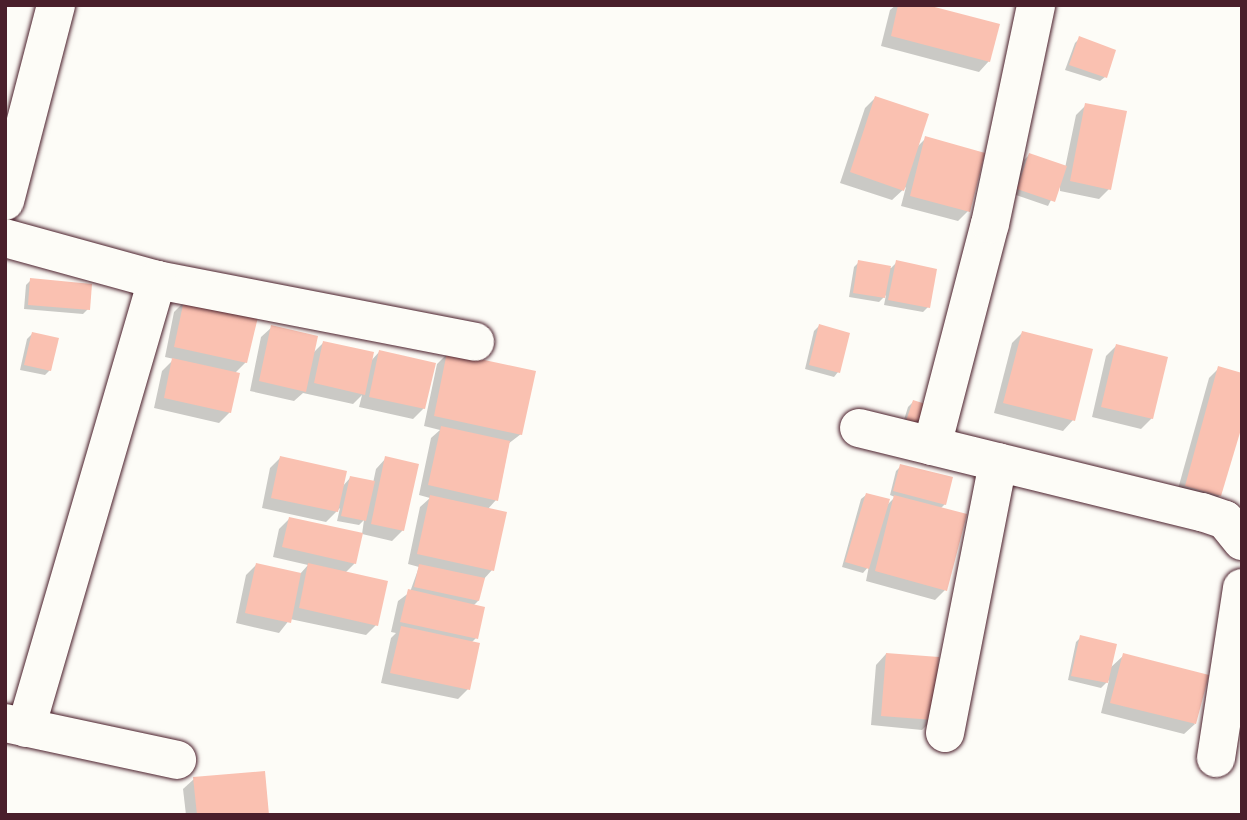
<!DOCTYPE html>
<style>
body{margin:0}
#map{position:relative;width:1247px;height:820px;overflow:hidden;background:#fdfcf7;font-family:"Gochi Hand",sans-serif}
div>[style]{position:absolute}
.shadow>*{inset:0;background:#0003}
.building>*{inset:0;background:#fac1b1}
.roads{filter:drop-shadow(0 0 2px #4a1f2b) drop-shadow(0 0 2px #4a1f2b)}
.street>*{height:38px;margin:-19px;padding:0 19px;transform-origin:19px;border-radius:19px;background:#fdfcf7}
span{translate:-50% -50%;white-space:nowrap;text-align:center;line-height:1.15;-webkit-text-stroke:7px #fdfcf7;paint-order:stroke}
.frame{position:absolute;inset:0;border:7px solid #4a1f2b;pointer-events:none}
</style>
<div id="map">
<div class="shadow">
<i style="clip-path:polygon(896px 5px,920px 5px,989px 61px,979px 72px,881px 46px,890px 10px)"></i>
<i style="clip-path:polygon(1080px 38px,1105px 77px,1100px 81px,1065px 70px,1075px 43px)"></i>
<i style="clip-path:polygon(875px 98px,916px 148px,926px 138px,968px 211px,958px 221px,901px 206px,906px 187px,892px 200px,840px 183px,865px 108px)"></i>
<i style="clip-path:polygon(1086px 105px,1109px 189px,1099px 199px,1060px 191px,1060px 182px,1048px 206px,1013px 194px,1024px 160px,1029px 155px,1065px 168px,1076px 115px)"></i>
<i style="clip-path:polygon(859px 262px,891px 268px,897px 262px,928px 307px,923px 312px,884px 305px,886px 295px,879px 302px,849px 297px,854px 267px)"></i>
<i style="clip-path:polygon(31px 280px,88px 309px,83px 314px,24px 309px,26px 285px)"></i>
<i style="clip-path:polygon(184px 302px,246px 362px,234px 374px,230px 412px,219px 423px,154px 408px,162px 371px,174px 359px,165px 357px,174px 312px)"></i>
<i style="clip-path:polygon(819px 326px,838px 372px,834px 377px,805px 369px,814px 331px)"></i>
<i style="clip-path:polygon(272px 327px,312px 354px,323px 343px,370px 362px,379px 352px,424px 408px,413px 419px,359px 407px,362px 395px,353px 404px,303px 393px,294px 401px,250px 391px,261px 337px)"></i>
<i style="clip-path:polygon(1022px 333px,1073px 420px,1063px 431px,994px 413px,1012px 343px)"></i>
<i style="clip-path:polygon(32px 334px,50px 370px,45px 375px,20px 370px,27px 339px)"></i>
<i style="clip-path:polygon(1116px 346px,1152px 418px,1141px 429px,1092px 417px,1106px 356px)"></i>
<i style="clip-path:polygon(448px 353px,521px 434px,508px 444px,496px 500px,487px 510px,492px 570px,483px 580px,478px 601px,473px 606px,476px 638px,471px 643px,468px 689px,458px 699px,381px 683px,391px 638px,396px 633px,391px 632px,398px 601px,410px 592px,419px 567px,408px 564px,420px 507px,430px 498px,419px 495px,431px 438px,440px 430px,424px 426px,437px 364px)"></i>
<i style="clip-path:polygon(1219px 368px,1220px 495px,1210px 506px,1176px 496px,1209px 378px)"></i>
<i style="clip-path:polygon(913px 402px,928px 428px,902px 426px,908px 407px)"></i>
<i style="clip-path:polygon(280px 458px,342px 487px,350px 478px,373px 483px,376px 469px,386px 458px,403px 530px,392px 541px,362px 534px,364px 520px,359px 525px,337px 521px,340px 508px,326px 522px,262px 508px,270px 468px)"></i>
<i style="clip-path:polygon(901px 466px,945px 504px,940px 509px,945px 590px,935px 600px,866px 581px,869px 566px,863px 573px,842px 567px,861px 499px,866px 495px,886px 506px,895px 497px,890px 495px,896px 471px)"></i>
<i style="clip-path:polygon(289px 519px,355px 563px,345px 573px,376px 625px,366px 635px,290px 619px,279px 633px,236px 623px,246px 575px,256px 565px,300px 574px,308px 565px,273px 557px,279px 529px)"></i>
<i style="clip-path:polygon(1081px 637px,1109px 669px,1124px 655px,1195px 724px,1184px 734px,1101px 713px,1109px 680px,1101px 688px,1068px 680px,1076px 642px)"></i>
<i style="clip-path:polygon(886px 654px,932px 720px,922px 730px,871px 725px,876px 665px)"></i>
<i style="clip-path:polygon(194px 779px,267px 815px,186px 815px,183px 789px)"></i>
</div>
<div class="building">
<i style="clip-path:polygon(898px 5px,927px 5px,1000px 24px,990px 62px,891px 36px)"></i>
<i style="clip-path:polygon(1079px 36px,1116px 50px,1107px 78px,1069px 65px)"></i>
<i style="clip-path:polygon(875px 96px,929px 114px,904px 191px,850px 172px)"></i>
<i style="clip-path:polygon(1085px 103px,1127px 111px,1111px 190px,1070px 181px)"></i>
<i style="clip-path:polygon(925px 136px,985px 153px,970px 212px,910px 196px)"></i>
<i style="clip-path:polygon(1029px 153px,1067px 166px,1055px 202px,1017px 189px)"></i>
<i style="clip-path:polygon(858px 260px,891px 266px,885px 298px,853px 293px)"></i>
<i style="clip-path:polygon(896px 260px,937px 269px,930px 308px,888px 300px)"></i>
<i style="clip-path:polygon(30px 278px,92px 284px,90px 310px,28px 305px)"></i>
<i style="clip-path:polygon(184px 300px,258px 317px,247px 363px,174px 347px)"></i>
<i style="clip-path:polygon(819px 324px,850px 333px,840px 373px,809px 365px)"></i>
<i style="clip-path:polygon(271px 325px,318px 336px,306px 392px,259px 381px)"></i>
<i style="clip-path:polygon(1022px 331px,1093px 349px,1075px 421px,1003px 403px)"></i>
<i style="clip-path:polygon(32px 332px,59px 338px,51px 371px,24px 365px)"></i>
<i style="clip-path:polygon(323px 341px,374px 352px,365px 395px,314px 383px)"></i>
<i style="clip-path:polygon(1116px 344px,1168px 357px,1153px 419px,1101px 407px)"></i>
<i style="clip-path:polygon(379px 350px,436px 363px,425px 409px,369px 397px)"></i>
<i style="clip-path:polygon(447px 352px,536px 371px,522px 435px,434px 416px)"></i>
<i style="clip-path:polygon(172px 358px,240px 373px,231px 413px,164px 398px)"></i>
<i style="clip-path:polygon(1218px 366px,1242px 373px,1242px 426px,1221px 496px,1185px 486px)"></i>
<i style="clip-path:polygon(913px 400px,935px 407px,929px 429px,906px 421px)"></i>
<i style="clip-path:polygon(441px 426px,510px 441px,498px 501px,428px 485px)"></i>
<i style="clip-path:polygon(280px 456px,347px 471px,338px 512px,271px 498px)"></i>
<i style="clip-path:polygon(385px 456px,419px 464px,404px 531px,371px 524px)"></i>
<i style="clip-path:polygon(900px 464px,953px 477px,946px 505px,893px 491px)"></i>
<i style="clip-path:polygon(350px 476px,375px 481px,366px 521px,341px 516px)"></i>
<i style="clip-path:polygon(866px 493px,890px 499px,869px 569px,845px 562px)"></i>
<i style="clip-path:polygon(430px 495px,507px 512px,494px 571px,417px 554px)"></i>
<i style="clip-path:polygon(894px 495px,967px 514px,947px 591px,875px 571px)"></i>
<i style="clip-path:polygon(289px 517px,363px 533px,356px 564px,282px 547px)"></i>
<i style="clip-path:polygon(256px 563px,301px 573px,291px 623px,245px 613px)"></i>
<i style="clip-path:polygon(308px 563px,388px 581px,378px 626px,299px 608px)"></i>
<i style="clip-path:polygon(419px 564px,485px 578px,479px 601px,414px 587px)"></i>
<i style="clip-path:polygon(408px 589px,485px 607px,478px 639px,400px 622px)"></i>
<i style="clip-path:polygon(401px 626px,480px 643px,470px 690px,390px 673px)"></i>
<i style="clip-path:polygon(1080px 635px,1117px 644px,1108px 683px,1071px 676px)"></i>
<i style="clip-path:polygon(886px 653px,939px 657px,934px 720px,881px 716px)"></i>
<i style="clip-path:polygon(1123px 653px,1209px 675px,1196px 724px,1110px 703px)"></i>
<i style="clip-path:polygon(265px 771px,269px 815px,197px 815px,193px 777px)"></i>
</div>
<div class="roads">
<div class="street">
<i style="left:5px;top:201px;width:203px;rotate:-75.4deg"></i>
<i style="left:5px;top:238px;width:158px;rotate:15.4deg"></i>
<i style="left:157px;top:280px;width:324px;rotate:11deg"></i>
<i style="left:859px;top:428px;width:353px;rotate:13.8deg"></i>
<i style="left:1202px;top:512px;width:24px;rotate:19deg"></i>
<i style="left:1225px;top:520px;width:27px;rotate:51deg"></i>
<i style="left:932px;top:446px;width:229px;rotate:-75.4deg"></i>
<i style="left:990px;top:224px;width:224px;rotate:-78.1deg"></i>
<i style="left:5px;top:723px;width:176px;rotate:12.1deg"></i>
<i style="left:26px;top:728px;width:467px;rotate:-73.7deg"></i>
<i style="left:945px;top:733px;width:276px;rotate:-78.9deg"></i>
<i style="left:1216px;top:758px;width:172px;rotate:-81.3deg"></i>
</div>
</div>
<div class="frame"></div>
</div>
